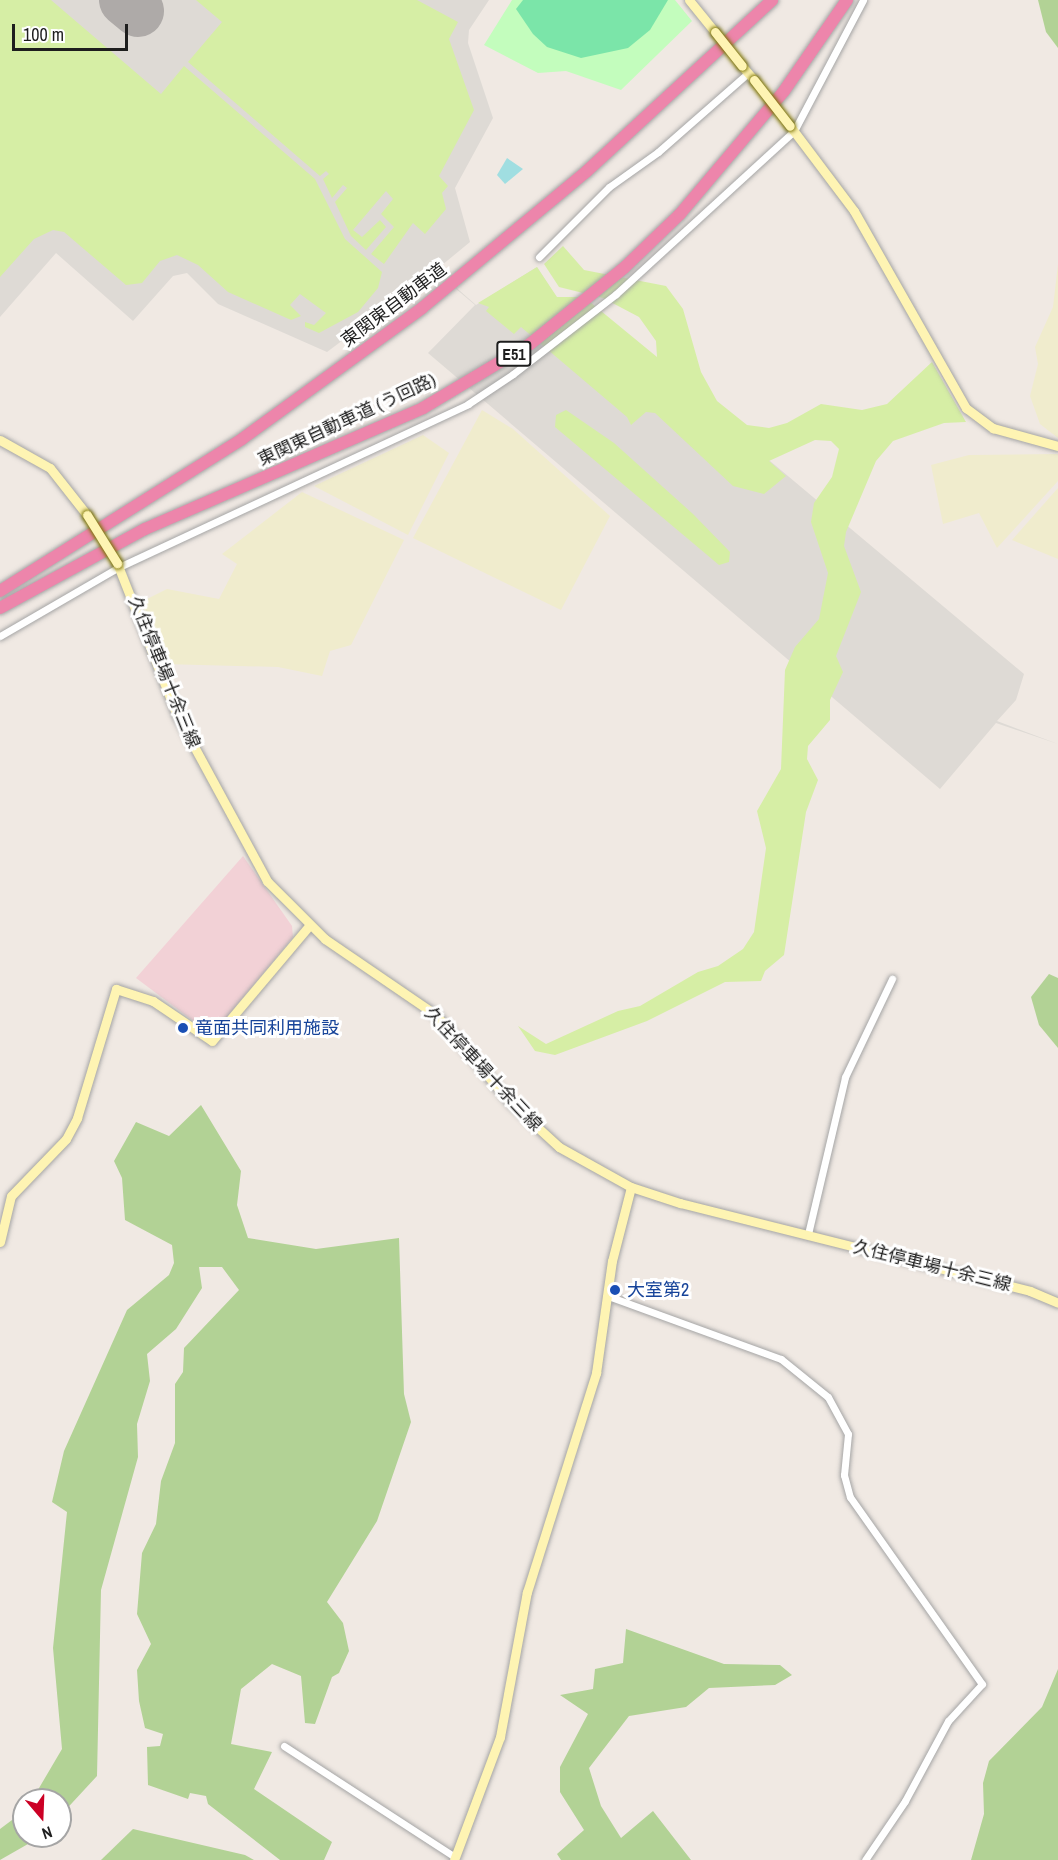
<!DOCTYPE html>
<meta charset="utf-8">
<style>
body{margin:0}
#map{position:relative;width:1058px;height:1860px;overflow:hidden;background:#f0e9e3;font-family:"Archivo Narrow","Noto Sans JP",sans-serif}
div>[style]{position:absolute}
.commercial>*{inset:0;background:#f2d1d6}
.airport>*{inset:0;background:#dedad5}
.farmland>*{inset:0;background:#f0eccd}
.grass>*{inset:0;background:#d6eea5}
.forest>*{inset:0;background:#b2d295}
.park>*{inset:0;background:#c3fdbd}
.pitch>*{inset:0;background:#7be5a9}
.water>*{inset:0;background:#a0dee1}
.taxiway>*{height:21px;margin:-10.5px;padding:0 10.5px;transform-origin:10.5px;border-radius:10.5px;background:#aeaaa8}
.runway>*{height:52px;margin:-26px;padding:0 26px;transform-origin:26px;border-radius:26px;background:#aeaaa8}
.roads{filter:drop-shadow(0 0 2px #a5a5a5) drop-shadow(0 0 2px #a5a5a5)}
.street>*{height:7px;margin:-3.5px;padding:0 3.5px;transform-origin:3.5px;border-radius:3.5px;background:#fff}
.secondary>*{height:9px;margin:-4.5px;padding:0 4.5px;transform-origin:4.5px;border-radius:4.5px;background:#fef4b3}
.highway>*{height:12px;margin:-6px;padding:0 6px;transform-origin:6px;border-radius:6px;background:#ed85ab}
.bridges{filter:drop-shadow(0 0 2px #7a7100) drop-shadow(0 0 2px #7a7100)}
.secondary-bridge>*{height:9px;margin:-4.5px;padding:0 4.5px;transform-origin:4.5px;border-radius:4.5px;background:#fef4b3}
.dots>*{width:16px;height:16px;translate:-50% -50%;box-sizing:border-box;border:3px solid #fff;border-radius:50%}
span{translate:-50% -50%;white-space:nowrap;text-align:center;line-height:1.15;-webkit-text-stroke:6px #fff;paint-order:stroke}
.shield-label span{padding:2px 4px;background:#fff;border:2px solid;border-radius:4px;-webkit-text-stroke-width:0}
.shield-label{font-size:16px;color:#1e1e1e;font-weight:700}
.street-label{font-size:18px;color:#1e1e1e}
.transit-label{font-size:18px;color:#164399}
.left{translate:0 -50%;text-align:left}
.north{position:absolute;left:12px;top:1788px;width:60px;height:60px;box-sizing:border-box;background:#fff;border:2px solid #a5a5a5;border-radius:50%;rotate:161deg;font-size:16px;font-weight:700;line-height:24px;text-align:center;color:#1e1e1e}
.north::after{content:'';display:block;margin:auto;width:21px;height:27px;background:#cc0025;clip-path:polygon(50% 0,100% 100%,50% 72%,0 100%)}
.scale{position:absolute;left:12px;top:24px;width:116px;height:27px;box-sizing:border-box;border:3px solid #1e1e1e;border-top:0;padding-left:8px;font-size:18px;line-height:21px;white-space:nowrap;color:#1e1e1e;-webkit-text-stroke:4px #fff;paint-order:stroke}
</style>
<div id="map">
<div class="commercial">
<i style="clip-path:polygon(243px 856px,292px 926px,293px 937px,212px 1035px,136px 978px)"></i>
</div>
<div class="airport">
<i style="clip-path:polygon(0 0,489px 0,469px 30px,468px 43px,493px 118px,455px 188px,470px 242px,436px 270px,476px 305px,537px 267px,557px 298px,584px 297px,658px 367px,1024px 674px,1016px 700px,997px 721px,1058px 744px,996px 723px,940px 789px,428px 353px,475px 305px,435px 271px,327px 352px,218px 304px,187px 273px,173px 276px,133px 321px,56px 253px,0 317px)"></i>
</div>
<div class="farmland">
<i style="clip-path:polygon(1058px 264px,1058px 438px,1040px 424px,1030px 396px,1038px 364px,1035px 347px,1053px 307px)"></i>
<i style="clip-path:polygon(482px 410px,513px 429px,610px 516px,561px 610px,413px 538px)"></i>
<i style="clip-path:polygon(423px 435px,449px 453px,408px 535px,314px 486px)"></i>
<i style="clip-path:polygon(1058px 454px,1058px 481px,997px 548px,979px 513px,943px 524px,931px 465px,969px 455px)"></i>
<i style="clip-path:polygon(1058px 488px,1058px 559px,1012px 540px)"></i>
<i style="clip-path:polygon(302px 492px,404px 540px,351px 645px,330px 651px,322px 676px,278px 667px,163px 664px,141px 602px,167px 589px,219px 599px,237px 564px,222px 554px)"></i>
</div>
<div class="grass">
<i style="clip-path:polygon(0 0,51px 0,161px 94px,184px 66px,315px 179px,345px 239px,382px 272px,378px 288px,358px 312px,319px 333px,305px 327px,305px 322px,314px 325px,326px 313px,300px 294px,290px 305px,301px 316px,291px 320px,228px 292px,198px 265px,177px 255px,160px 261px,142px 283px,126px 285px,64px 232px,53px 230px,34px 239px,0 277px)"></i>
<i style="clip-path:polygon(196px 0,417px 0,458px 22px,449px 39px,474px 110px,439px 176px,448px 186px,442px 193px,446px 209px,425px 234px,413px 223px,384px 264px,371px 254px,394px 227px,381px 214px,393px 199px,386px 191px,353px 230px,362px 237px,380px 220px,386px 227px,366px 250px,351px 236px,335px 202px,347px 188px,343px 185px,332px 198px,323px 179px,329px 174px,326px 171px,320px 176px,188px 62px,222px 22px)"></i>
<i style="clip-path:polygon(563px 246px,584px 270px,666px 286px,683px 309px,701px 372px,717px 401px,747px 425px,769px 428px,787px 423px,821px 404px,862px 410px,887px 404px,932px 362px,966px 422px,944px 423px,893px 441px,876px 461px,846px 532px,844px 546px,861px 592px,836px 656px,843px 672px,830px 700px,830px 720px,808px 746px,807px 759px,818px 780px,806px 812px,784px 955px,765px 971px,761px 981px,725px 982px,647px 1021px,555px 1055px,535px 1051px,518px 1026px,546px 1044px,618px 1011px,640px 1006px,698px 972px,718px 966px,743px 949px,754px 932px,766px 848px,757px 811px,781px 769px,785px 670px,795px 647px,819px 619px,828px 573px,811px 522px,814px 503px,832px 477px,839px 449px,831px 441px,815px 440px,769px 461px,786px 476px,764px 494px,733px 486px,655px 413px,646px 412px,631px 425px,627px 417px,521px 327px,514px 334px,486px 311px,489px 307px,478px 303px,537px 267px,557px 297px,584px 297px,657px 357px,656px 341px,639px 317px,603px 298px,559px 287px,544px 264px)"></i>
<i style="clip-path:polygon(566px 410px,614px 443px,693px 514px,730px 552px,729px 562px,719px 565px,555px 427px,556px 415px)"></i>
</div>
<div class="forest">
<i style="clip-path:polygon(1038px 0,1058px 0,1058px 48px,1046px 32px)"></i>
<i style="clip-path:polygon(1049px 974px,1058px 978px,1058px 1048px,1039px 1025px,1031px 997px)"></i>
<i style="clip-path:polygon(201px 1105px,241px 1171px,237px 1205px,248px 1238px,316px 1249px,399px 1238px,404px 1394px,411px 1422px,377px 1521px,327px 1602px,343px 1623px,349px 1651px,339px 1673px,332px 1677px,315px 1724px,305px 1723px,301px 1676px,272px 1664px,241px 1689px,231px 1744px,272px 1752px,254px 1789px,332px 1842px,324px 1860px,280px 1860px,208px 1804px,206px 1796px,190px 1793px,188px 1799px,148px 1785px,147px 1747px,160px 1746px,163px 1734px,145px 1728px,139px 1701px,137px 1670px,151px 1644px,137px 1614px,142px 1553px,156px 1524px,161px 1481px,175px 1443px,175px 1384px,183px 1372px,184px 1348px,239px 1290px,222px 1267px,199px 1267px,202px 1288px,176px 1329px,147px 1354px,150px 1381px,137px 1424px,138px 1457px,101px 1590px,97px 1776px,60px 1816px,60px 1800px,32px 1800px,62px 1749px,53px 1648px,67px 1512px,52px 1502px,64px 1451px,127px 1310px,169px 1275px,174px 1263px,172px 1245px,125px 1220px,122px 1178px,114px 1161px,136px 1122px,169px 1136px)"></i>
<i style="clip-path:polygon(626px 1629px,724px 1664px,780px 1665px,792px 1675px,775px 1685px,709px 1688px,686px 1707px,629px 1716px,589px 1768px,601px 1806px,621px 1838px,653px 1811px,691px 1860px,561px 1860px,557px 1854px,584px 1830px,560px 1792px,560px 1767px,588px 1714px,560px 1695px,593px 1689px,595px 1669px,623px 1663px)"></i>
<i style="clip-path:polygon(1058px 1669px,1058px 1860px,971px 1860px,984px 1814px,983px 1783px,989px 1761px,1042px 1707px)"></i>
<i style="clip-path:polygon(24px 1811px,24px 1836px,42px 1836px,0 1860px,0 1829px)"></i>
<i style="clip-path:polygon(133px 1829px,245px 1855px,254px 1860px,101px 1860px)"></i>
</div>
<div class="park">
<i style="clip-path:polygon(512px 0,675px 0,692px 21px,621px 90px,566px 71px,538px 73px,484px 45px)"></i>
</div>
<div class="pitch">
<i style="clip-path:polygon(523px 0,668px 0,650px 30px,628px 48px,581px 58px,547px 47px,533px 34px,516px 9px)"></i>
</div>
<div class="water">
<i style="clip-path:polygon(507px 158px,523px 169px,505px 184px,497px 175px)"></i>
</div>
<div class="taxiway">
<i style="left:125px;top:1px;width:1px;rotate:-45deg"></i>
</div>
<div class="runway">
<i style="left:125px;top:0;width:17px;rotate:40deg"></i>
</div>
<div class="roads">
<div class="street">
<i style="left:539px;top:257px;width:99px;rotate:-45deg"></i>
<i style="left:609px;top:187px;width:60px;rotate:-35.5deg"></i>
<i style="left:658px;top:152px;width:120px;rotate:-41.3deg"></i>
<i style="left:0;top:636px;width:138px;rotate:-30.1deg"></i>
<i style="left:119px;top:567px;width:385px;rotate:-25deg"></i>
<i style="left:468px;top:404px;width:54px;rotate:-33.7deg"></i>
<i style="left:513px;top:374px;width:130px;rotate:-37.8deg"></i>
<i style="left:616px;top:294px;width:241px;rotate:-42.5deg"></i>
<i style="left:794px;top:131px;width:148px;rotate:-62.2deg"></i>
<i style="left:808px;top:1234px;width:161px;rotate:-76.7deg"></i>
<i style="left:845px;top:1077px;width:109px;rotate:-64.4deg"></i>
<i style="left:608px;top:1296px;width:184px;rotate:20deg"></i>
<i style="left:781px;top:1359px;width:60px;rotate:39deg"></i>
<i style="left:828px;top:1397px;width:42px;rotate:61.6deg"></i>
<i style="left:848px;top:1434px;width:41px;rotate:95.6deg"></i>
<i style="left:844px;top:1475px;width:23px;rotate:75deg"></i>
<i style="left:850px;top:1497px;width:229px;rotate:54.8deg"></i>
<i style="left:982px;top:1684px;width:50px;rotate:132.6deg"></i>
<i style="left:948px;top:1721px;width:91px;rotate:118.3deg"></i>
<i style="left:905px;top:1801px;width:71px;rotate:124.1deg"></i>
<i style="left:284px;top:1746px;width:204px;rotate:33deg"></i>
</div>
<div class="secondary">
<i style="left:689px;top:0;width:41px;rotate:50.9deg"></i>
<i style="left:742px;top:66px;width:18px;rotate:49deg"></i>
<i style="left:790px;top:126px;width:106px;rotate:53deg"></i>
<i style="left:854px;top:211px;width:227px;rotate:60.4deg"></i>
<i style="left:966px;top:408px;width:34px;rotate:37deg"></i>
<i style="left:993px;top:428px;width:67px;rotate:15.5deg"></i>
<i style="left:0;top:440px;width:57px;rotate:29.2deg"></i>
<i style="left:50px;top:468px;width:60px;rotate:51.8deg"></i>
<i style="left:117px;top:563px;width:163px;rotate:68.5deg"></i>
<i style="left:177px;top:715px;width:189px;rotate:61.5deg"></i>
<i style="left:267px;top:881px;width:82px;rotate:45deg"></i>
<i style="left:325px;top:939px;width:135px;rotate:34.4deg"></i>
<i style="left:436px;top:1015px;width:116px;rotate:49.6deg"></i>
<i style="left:511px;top:1103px;width:65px;rotate:42.5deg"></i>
<i style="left:559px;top:1147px;width:82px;rotate:29.1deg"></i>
<i style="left:631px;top:1187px;width:52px;rotate:18.1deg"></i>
<i style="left:680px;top:1203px;width:361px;rotate:14.1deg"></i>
<i style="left:1030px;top:1291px;width:30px;rotate:23deg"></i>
<i style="left:0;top:1242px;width:47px;rotate:-76.6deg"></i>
<i style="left:11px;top:1196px;width:79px;rotate:-46deg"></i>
<i style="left:66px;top:1139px;width:24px;rotate:-62deg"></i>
<i style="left:77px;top:1118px;width:135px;rotate:-73.2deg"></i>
<i style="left:116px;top:989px;width:39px;rotate:18deg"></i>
<i style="left:153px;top:1001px;width:71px;rotate:34.1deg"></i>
<i style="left:212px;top:1041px;width:150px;rotate:-49.9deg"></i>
<i style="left:454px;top:1860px;width:131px;rotate:-69.5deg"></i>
<i style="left:500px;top:1737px;width:147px;rotate:-79.5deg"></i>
<i style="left:527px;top:1592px;width:230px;rotate:-72.5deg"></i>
<i style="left:596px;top:1373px;width:113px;rotate:-81.9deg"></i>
<i style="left:612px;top:1261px;width:76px;rotate:-75.6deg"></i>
</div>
<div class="highway">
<i style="left:0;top:591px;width:286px;rotate:-32.1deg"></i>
<i style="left:242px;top:439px;width:223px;rotate:-36deg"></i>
<i style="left:422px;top:308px;width:214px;rotate:-39.7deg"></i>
<i style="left:587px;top:171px;width:252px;rotate:-42.7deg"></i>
<i style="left:0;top:608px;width:165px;rotate:-28.6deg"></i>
<i style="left:145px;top:529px;width:303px;rotate:-23.5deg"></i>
<i style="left:423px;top:408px;width:125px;rotate:-30.9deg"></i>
<i style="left:530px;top:344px;width:122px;rotate:-39deg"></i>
<i style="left:625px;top:267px;width:76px;rotate:-43.9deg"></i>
<i style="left:680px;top:214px;width:161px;rotate:-49.8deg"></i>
<i style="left:784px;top:91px;width:111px;rotate:-55.3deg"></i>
</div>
</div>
<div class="bridges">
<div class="secondary-bridge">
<i style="left:715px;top:32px;width:43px;rotate:51.5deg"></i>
<i style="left:754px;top:80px;width:58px;rotate:52deg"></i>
<i style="left:87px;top:515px;width:57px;rotate:58deg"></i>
</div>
</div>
<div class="dots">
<i style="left:183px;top:1028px;background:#1a4fb4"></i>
<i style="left:615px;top:1290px;background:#1a4fb4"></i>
</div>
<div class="shield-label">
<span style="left:514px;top:354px">E51</span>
</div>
<div class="street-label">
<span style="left:394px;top:305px;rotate:-37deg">東関東自動車道</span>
<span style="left:347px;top:420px;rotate:-25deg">東関東自動車道 (う回路)</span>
<span style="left:164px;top:672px;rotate:68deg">久住停車場十余三線</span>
<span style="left:483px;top:1069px;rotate:47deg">久住停車場十余三線</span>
<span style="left:932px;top:1266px;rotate:14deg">久住停車場十余三線</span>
</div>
<div class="transit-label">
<span class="left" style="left:195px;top:1028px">竜面共同利用施設</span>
<span class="left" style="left:627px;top:1290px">大室第2</span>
</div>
<div class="north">N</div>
<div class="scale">100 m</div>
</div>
